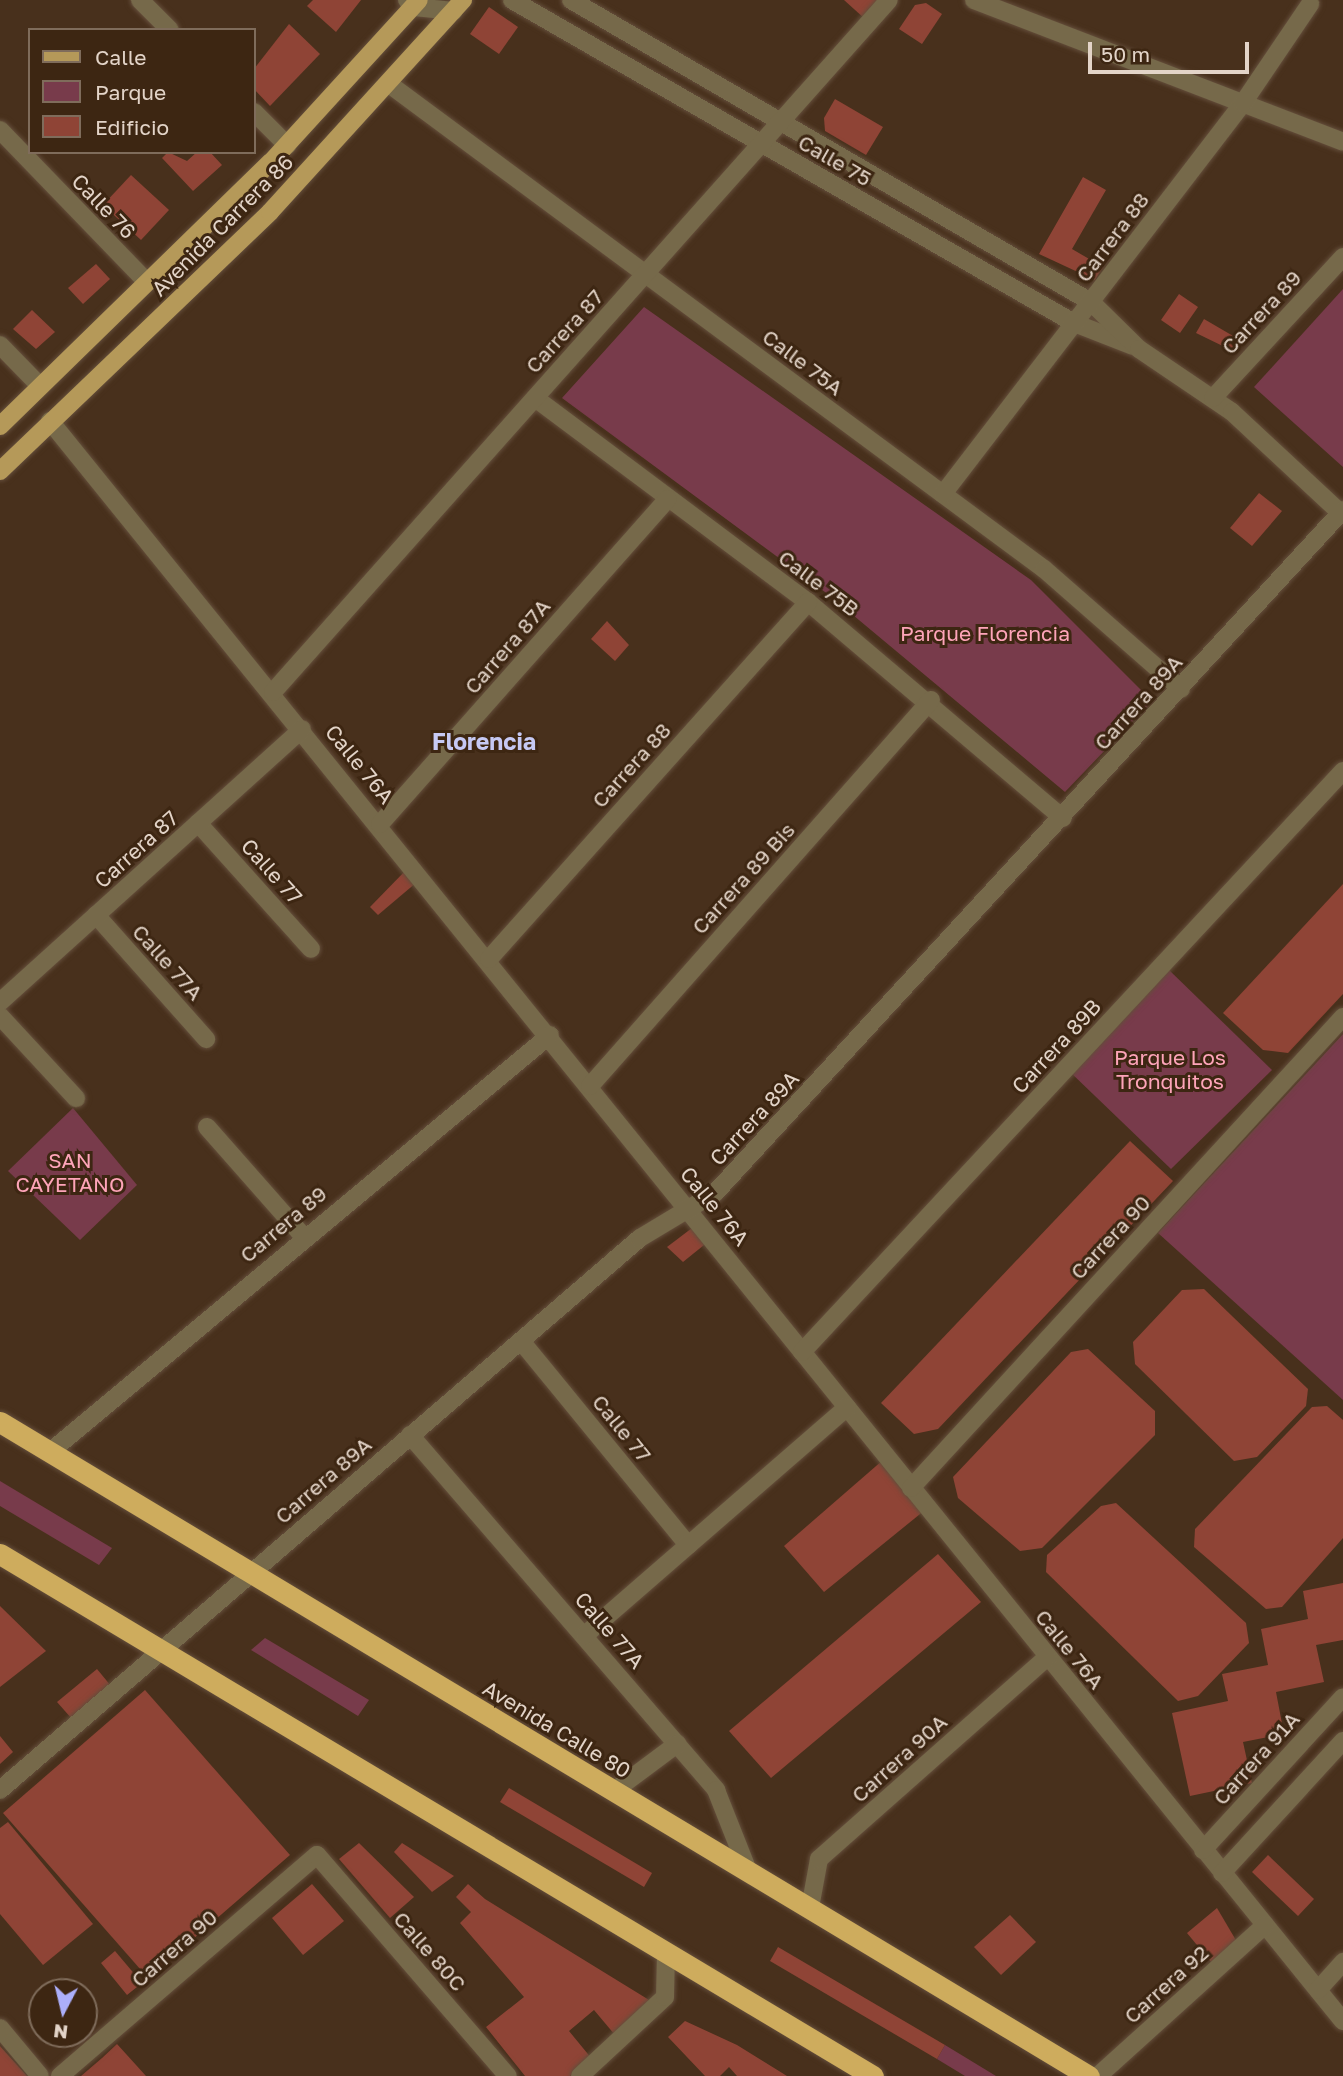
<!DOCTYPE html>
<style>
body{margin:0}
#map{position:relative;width:1343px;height:2076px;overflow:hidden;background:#48301c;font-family:"Golos Text",sans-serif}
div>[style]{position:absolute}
.green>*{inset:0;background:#783b4b}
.building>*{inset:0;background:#8f4436}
.roads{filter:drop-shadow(0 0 2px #644e3b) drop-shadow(0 0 2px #644e3b)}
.minor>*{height:18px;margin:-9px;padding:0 9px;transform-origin:9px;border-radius:9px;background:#76694a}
.major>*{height:18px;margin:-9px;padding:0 9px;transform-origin:9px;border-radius:9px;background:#b59959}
.highway>*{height:21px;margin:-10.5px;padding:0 10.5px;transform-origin:10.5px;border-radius:10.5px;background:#ceac5d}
span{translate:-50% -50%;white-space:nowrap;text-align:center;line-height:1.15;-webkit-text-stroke:6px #3d2612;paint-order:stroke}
.street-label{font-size:21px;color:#e3d4c8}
.park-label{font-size:21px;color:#fea4b9}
.neighbourhood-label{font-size:23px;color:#c6c9f4;font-weight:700}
.legend{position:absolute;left:28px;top:28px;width:228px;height:126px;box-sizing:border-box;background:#3d2612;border:2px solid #7f6c5b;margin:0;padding:9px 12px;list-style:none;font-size:21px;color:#e3d4c8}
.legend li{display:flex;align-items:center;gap:14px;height:35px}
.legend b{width:35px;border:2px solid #7f6c5b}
.north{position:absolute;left:28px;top:1978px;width:70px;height:70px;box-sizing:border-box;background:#3d2612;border:2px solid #7f6c5b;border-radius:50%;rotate:187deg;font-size:19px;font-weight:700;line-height:28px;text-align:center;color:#e3d4c8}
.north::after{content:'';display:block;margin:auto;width:24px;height:32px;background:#acaffb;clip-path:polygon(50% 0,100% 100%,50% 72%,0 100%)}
.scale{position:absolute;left:1088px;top:42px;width:161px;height:32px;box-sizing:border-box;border:4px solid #e3d4c8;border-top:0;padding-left:9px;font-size:21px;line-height:24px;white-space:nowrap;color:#e3d4c8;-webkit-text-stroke:5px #3d2612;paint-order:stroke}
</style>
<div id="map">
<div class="green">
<i style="clip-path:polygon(1343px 289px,1343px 467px,1254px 387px)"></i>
<i style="clip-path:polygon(644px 307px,1031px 580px,1152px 701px,1065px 792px,829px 595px,562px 398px)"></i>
<i style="clip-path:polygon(1168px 969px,1272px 1070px,1171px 1169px,1069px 1071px)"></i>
<i style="clip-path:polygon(1343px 1034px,1343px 1400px,1158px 1233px)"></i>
<i style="clip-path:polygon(73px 1108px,137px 1185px,80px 1240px,8px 1171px)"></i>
<i style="clip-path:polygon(0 1481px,112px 1548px,99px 1565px,0 1506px)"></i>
<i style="clip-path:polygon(265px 1638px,369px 1700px,358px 1716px,251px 1650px)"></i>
<i style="clip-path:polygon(945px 2045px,996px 2076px,965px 2076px,937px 2059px)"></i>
</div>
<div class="building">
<i style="clip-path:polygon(313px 0,361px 0,336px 32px,307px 6px)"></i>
<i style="clip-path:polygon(844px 0,880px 0,865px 19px)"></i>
<i style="clip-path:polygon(926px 3px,942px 14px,922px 44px,899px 29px,915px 5px)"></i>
<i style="clip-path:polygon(489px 7px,518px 27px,499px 54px,470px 34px)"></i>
<i style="clip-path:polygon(289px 24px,320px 54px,270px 106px,254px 89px,254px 69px)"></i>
<i style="clip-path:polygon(835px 99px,883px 127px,866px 155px,825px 131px,824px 118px)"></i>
<i style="clip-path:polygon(168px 152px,187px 161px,197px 152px,210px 152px,222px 165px,193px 191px,162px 158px)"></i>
<i style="clip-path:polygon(131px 175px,169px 210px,141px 240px,103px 205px)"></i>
<i style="clip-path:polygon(1083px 177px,1106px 190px,1072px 249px,1103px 267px,1095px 280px,1039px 254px)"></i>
<i style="clip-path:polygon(96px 264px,110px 279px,83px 304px,68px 288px)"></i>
<i style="clip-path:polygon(1179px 294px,1198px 307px,1180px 333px,1161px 320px)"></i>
<i style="clip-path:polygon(32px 310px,55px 332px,36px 349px,13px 329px)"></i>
<i style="clip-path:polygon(1204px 319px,1240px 340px,1233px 351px,1196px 333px)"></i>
<i style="clip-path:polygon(1259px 493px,1282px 511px,1252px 546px,1230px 528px)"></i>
<i style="clip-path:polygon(607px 621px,629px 645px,615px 661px,591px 639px)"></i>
<i style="clip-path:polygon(407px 869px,417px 882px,378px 915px,370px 907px)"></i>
<i style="clip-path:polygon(1343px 884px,1343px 994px,1288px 1053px,1263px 1050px,1223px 1013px)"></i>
<i style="clip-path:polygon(1130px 1141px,1173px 1181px,938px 1429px,914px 1434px,881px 1403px)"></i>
<i style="clip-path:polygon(696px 1225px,709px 1241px,683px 1262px,667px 1247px)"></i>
<i style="clip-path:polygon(1204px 1289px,1308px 1389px,1306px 1406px,1257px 1457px,1234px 1461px,1135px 1364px,1133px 1342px,1182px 1290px)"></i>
<i style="clip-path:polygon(1088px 1349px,1155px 1411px,1155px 1435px,1042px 1548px,1020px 1551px,958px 1498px,953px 1477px,1071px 1352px)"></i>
<i style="clip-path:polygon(1327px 1406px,1343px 1420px,1343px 1538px,1282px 1607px,1266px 1609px,1194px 1547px,1195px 1529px,1312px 1407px)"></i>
<i style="clip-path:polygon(883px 1460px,925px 1510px,824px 1592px,784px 1546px)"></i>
<i style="clip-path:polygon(1116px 1503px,1246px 1623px,1249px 1643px,1198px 1696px,1178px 1701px,1046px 1572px,1047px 1555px,1101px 1506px)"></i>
<i style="clip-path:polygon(938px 1554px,981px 1602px,771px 1778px,729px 1731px)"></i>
<i style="clip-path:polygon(1343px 1583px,1343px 1640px,1316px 1645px,1324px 1682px,1276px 1692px,1284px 1734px,1243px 1742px,1252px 1783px,1190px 1796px,1172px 1713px,1228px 1701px,1222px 1674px,1268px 1665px,1261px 1629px,1308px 1619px,1303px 1591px)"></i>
<i style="clip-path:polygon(0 1606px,46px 1651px,0 1687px)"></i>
<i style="clip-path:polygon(97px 1669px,111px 1686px,72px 1719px,57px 1702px)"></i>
<i style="clip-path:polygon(145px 1690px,290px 1855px,148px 1978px,3px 1813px)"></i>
<i style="clip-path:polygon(0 1736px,13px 1752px,0 1764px)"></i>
<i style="clip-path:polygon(509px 1788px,652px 1873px,644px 1887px,500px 1802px)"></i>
<i style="clip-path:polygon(8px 1822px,93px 1924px,43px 1965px,0 1914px,0 1828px)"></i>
<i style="clip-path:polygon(359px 1843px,414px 1897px,390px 1918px,339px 1859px)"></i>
<i style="clip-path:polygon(402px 1843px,454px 1876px,432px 1892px,394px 1852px)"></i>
<i style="clip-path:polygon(1268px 1855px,1314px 1899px,1298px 1916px,1252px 1872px)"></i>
<i style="clip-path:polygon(312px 1884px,344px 1921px,303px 1955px,272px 1918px)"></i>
<i style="clip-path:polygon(468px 1884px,485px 1899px,654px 2003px,615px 2035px,594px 2010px,569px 2031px,592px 2059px,570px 2076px,525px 2076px,486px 2027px,524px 1997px,460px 1923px,471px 1912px,456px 1897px)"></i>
<i style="clip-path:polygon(1217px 1908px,1237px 1942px,1211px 1962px,1187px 1933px)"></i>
<i style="clip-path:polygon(1010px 1915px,1036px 1942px,1001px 1975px,974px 1947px)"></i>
<i style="clip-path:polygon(778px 1947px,945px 2045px,937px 2059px,770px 1961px)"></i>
<i style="clip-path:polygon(115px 1951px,142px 1983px,127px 1995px,101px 1963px)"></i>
<i style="clip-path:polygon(685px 2021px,737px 2045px,787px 2076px,737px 2076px,729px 2067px,720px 2076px,705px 2076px,668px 2037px)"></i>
<i style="clip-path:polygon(117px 2044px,146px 2076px,81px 2076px,102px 2058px)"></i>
<i style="clip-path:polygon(0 2046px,27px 2076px,0 2076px)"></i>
</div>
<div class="roads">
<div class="minor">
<i style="left:140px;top:0;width:42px;rotate:45deg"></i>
<i style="left:407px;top:0;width:10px;rotate:45deg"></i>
<i style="left:414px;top:7px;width:40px;rotate:5.7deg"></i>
<i style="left:512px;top:0;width:648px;rotate:29.89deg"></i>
<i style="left:1074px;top:323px;width:63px;rotate:21.3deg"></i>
<i style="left:571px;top:0;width:601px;rotate:30.15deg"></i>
<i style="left:1091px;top:302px;width:67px;rotate:44.4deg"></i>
<i style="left:1139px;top:349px;width:112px;rotate:34.1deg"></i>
<i style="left:1232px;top:412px;width:151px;rotate:42.9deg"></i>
<i style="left:974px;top:0;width:395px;rotate:21deg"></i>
<i style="left:389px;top:84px;width:815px;rotate:36.52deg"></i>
<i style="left:1044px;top:569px;width:182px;rotate:41.2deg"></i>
<i style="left:254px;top:112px;width:47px;rotate:45deg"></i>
<i style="left:0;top:130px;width:211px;rotate:46deg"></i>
<i style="left:0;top:345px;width:57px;rotate:45.7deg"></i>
<i style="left:535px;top:398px;width:341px;rotate:36.8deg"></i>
<i style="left:808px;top:602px;width:334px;rotate:40.3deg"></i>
<i style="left:1213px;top:398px;width:192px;rotate:-47.3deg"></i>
<i style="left:50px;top:421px;width:2057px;rotate:51.06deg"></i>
<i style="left:943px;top:494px;width:493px;rotate:-52.5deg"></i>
<i style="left:1243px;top:103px;width:120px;rotate:-55.9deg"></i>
<i style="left:273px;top:692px;width:926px;rotate:-48.33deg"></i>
<i style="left:198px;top:823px;width:169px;rotate:48.1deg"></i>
<i style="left:380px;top:824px;width:434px;rotate:-48.5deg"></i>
<i style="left:96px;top:915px;width:166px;rotate:48.4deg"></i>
<i style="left:489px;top:959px;width:479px;rotate:-48.2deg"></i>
<i style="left:0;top:1002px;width:407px;rotate:-42.1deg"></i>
<i style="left:0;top:1016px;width:112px;rotate:47.2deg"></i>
<i style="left:590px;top:1086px;width:515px;rotate:-48.54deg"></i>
<i style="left:207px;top:1127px;width:145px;rotate:48.6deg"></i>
<i style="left:521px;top:1341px;width:264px;rotate:50.7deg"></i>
<i style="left:802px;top:1352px;width:794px;rotate:-47.04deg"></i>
<i style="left:410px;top:1435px;width:469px;rotate:49.2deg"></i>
<i style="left:716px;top:1790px;width:87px;rotate:68.4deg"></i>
<i style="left:50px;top:1452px;width:651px;rotate:-39.83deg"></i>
<i style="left:911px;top:1488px;width:639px;rotate:-47.47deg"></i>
<i style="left:585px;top:1635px;width:347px;rotate:-41deg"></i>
<i style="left:0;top:1790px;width:845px;rotate:-40.78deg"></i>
<i style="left:640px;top:1238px;width:87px;rotate:-31deg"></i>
<i style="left:715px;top:1193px;width:928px;rotate:-47.4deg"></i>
<i style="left:614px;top:1791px;width:79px;rotate:-36.7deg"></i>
<i style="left:1203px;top:1850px;width:207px;rotate:-47.5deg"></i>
<i style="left:1222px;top:1873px;width:179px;rotate:-47.5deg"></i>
<i style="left:810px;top:1908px;width:50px;rotate:-79.6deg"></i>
<i style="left:819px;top:1859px;width:305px;rotate:-41.5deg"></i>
<i style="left:1318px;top:1990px;width:38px;rotate:-48deg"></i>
<i style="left:0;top:2028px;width:62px;rotate:50.2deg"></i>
<i style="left:60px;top:2076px;width:339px;rotate:-40.7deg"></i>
<i style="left:317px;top:1855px;width:292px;rotate:49.2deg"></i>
<i style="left:580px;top:2076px;width:116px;rotate:-42.9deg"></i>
<i style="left:665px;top:1997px;width:45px;rotate:-88.7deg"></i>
<i style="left:1098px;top:2076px;width:225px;rotate:-42.1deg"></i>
</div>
<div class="major">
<i style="left:0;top:426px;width:378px;rotate:-44.3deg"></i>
<i style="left:271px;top:162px;width:219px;rotate:-47.6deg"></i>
<i style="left:0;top:471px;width:374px;rotate:-43.8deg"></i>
<i style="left:270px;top:212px;width:287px;rotate:-47.7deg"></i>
</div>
<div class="highway">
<i style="left:0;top:1422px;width:1270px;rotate:30.99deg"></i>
<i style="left:0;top:1554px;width:1017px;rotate:30.88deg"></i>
</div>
</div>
<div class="street-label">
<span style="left:835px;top:160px;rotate:30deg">Calle 75</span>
<span style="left:104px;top:206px;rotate:46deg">Calle 76</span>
<span style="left:222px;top:225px;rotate:-45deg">Avenida Carrera 86</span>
<span style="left:1112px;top:237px;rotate:-53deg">Carrera 88</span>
<span style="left:1261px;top:312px;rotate:-47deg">Carrera 89</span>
<span style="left:564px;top:331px;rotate:-48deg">Carrera 87</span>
<span style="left:803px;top:362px;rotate:37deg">Calle 75A</span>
<span style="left:819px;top:583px;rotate:37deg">Calle 75B</span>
<span style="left:507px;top:646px;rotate:-49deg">Carrera 87A</span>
<span style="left:1138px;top:702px;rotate:-48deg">Carrera 89A</span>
<span style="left:360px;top:764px;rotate:51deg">Calle 76A</span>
<span style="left:631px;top:765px;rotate:-48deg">Carrera 88</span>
<span style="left:136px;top:849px;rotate:-42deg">Carrera 87</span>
<span style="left:272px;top:871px;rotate:48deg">Calle 77</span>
<span style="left:743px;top:878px;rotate:-48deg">Carrera 89 Bis</span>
<span style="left:168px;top:962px;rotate:48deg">Calle 77A</span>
<span style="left:1056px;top:1046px;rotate:-47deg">Carrera 89B</span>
<span style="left:754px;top:1118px;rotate:-47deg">Carrera 89A</span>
<span style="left:715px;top:1206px;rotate:51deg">Calle 76A</span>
<span style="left:283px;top:1224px;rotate:-40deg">Carrera 89</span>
<span style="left:1110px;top:1237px;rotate:-47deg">Carrera 90</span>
<span style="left:622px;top:1428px;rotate:51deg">Calle 77</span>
<span style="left:323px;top:1480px;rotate:-41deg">Carrera 89A</span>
<span style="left:610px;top:1630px;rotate:49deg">Calle 77A</span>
<span style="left:1070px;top:1649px;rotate:51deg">Calle 76A</span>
<span style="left:557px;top:1729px;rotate:31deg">Avenida Calle 80</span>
<span style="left:899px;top:1758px;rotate:-42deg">Carrera 90A</span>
<span style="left:1256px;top:1758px;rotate:-48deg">Carrera 91A</span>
<span style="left:174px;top:1948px;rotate:-41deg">Carrera 90</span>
<span style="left:430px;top:1951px;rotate:49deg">Calle 80C</span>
<span style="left:1166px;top:1984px;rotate:-42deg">Carrera 92</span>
</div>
<div class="park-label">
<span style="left:985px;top:633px">Parque Florencia</span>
<span style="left:1170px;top:1069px">Parque Los<br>Tronquitos</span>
<span style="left:70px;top:1172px">SAN<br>CAYETANO</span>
</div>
<div class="neighbourhood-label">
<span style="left:484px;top:741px">Florencia</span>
</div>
<ul class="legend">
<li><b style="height:9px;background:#b59959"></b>Calle</li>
<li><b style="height:19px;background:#783b4b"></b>Parque</li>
<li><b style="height:19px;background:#8f4436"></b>Edificio</li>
</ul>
<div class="north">N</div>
<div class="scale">50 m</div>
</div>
